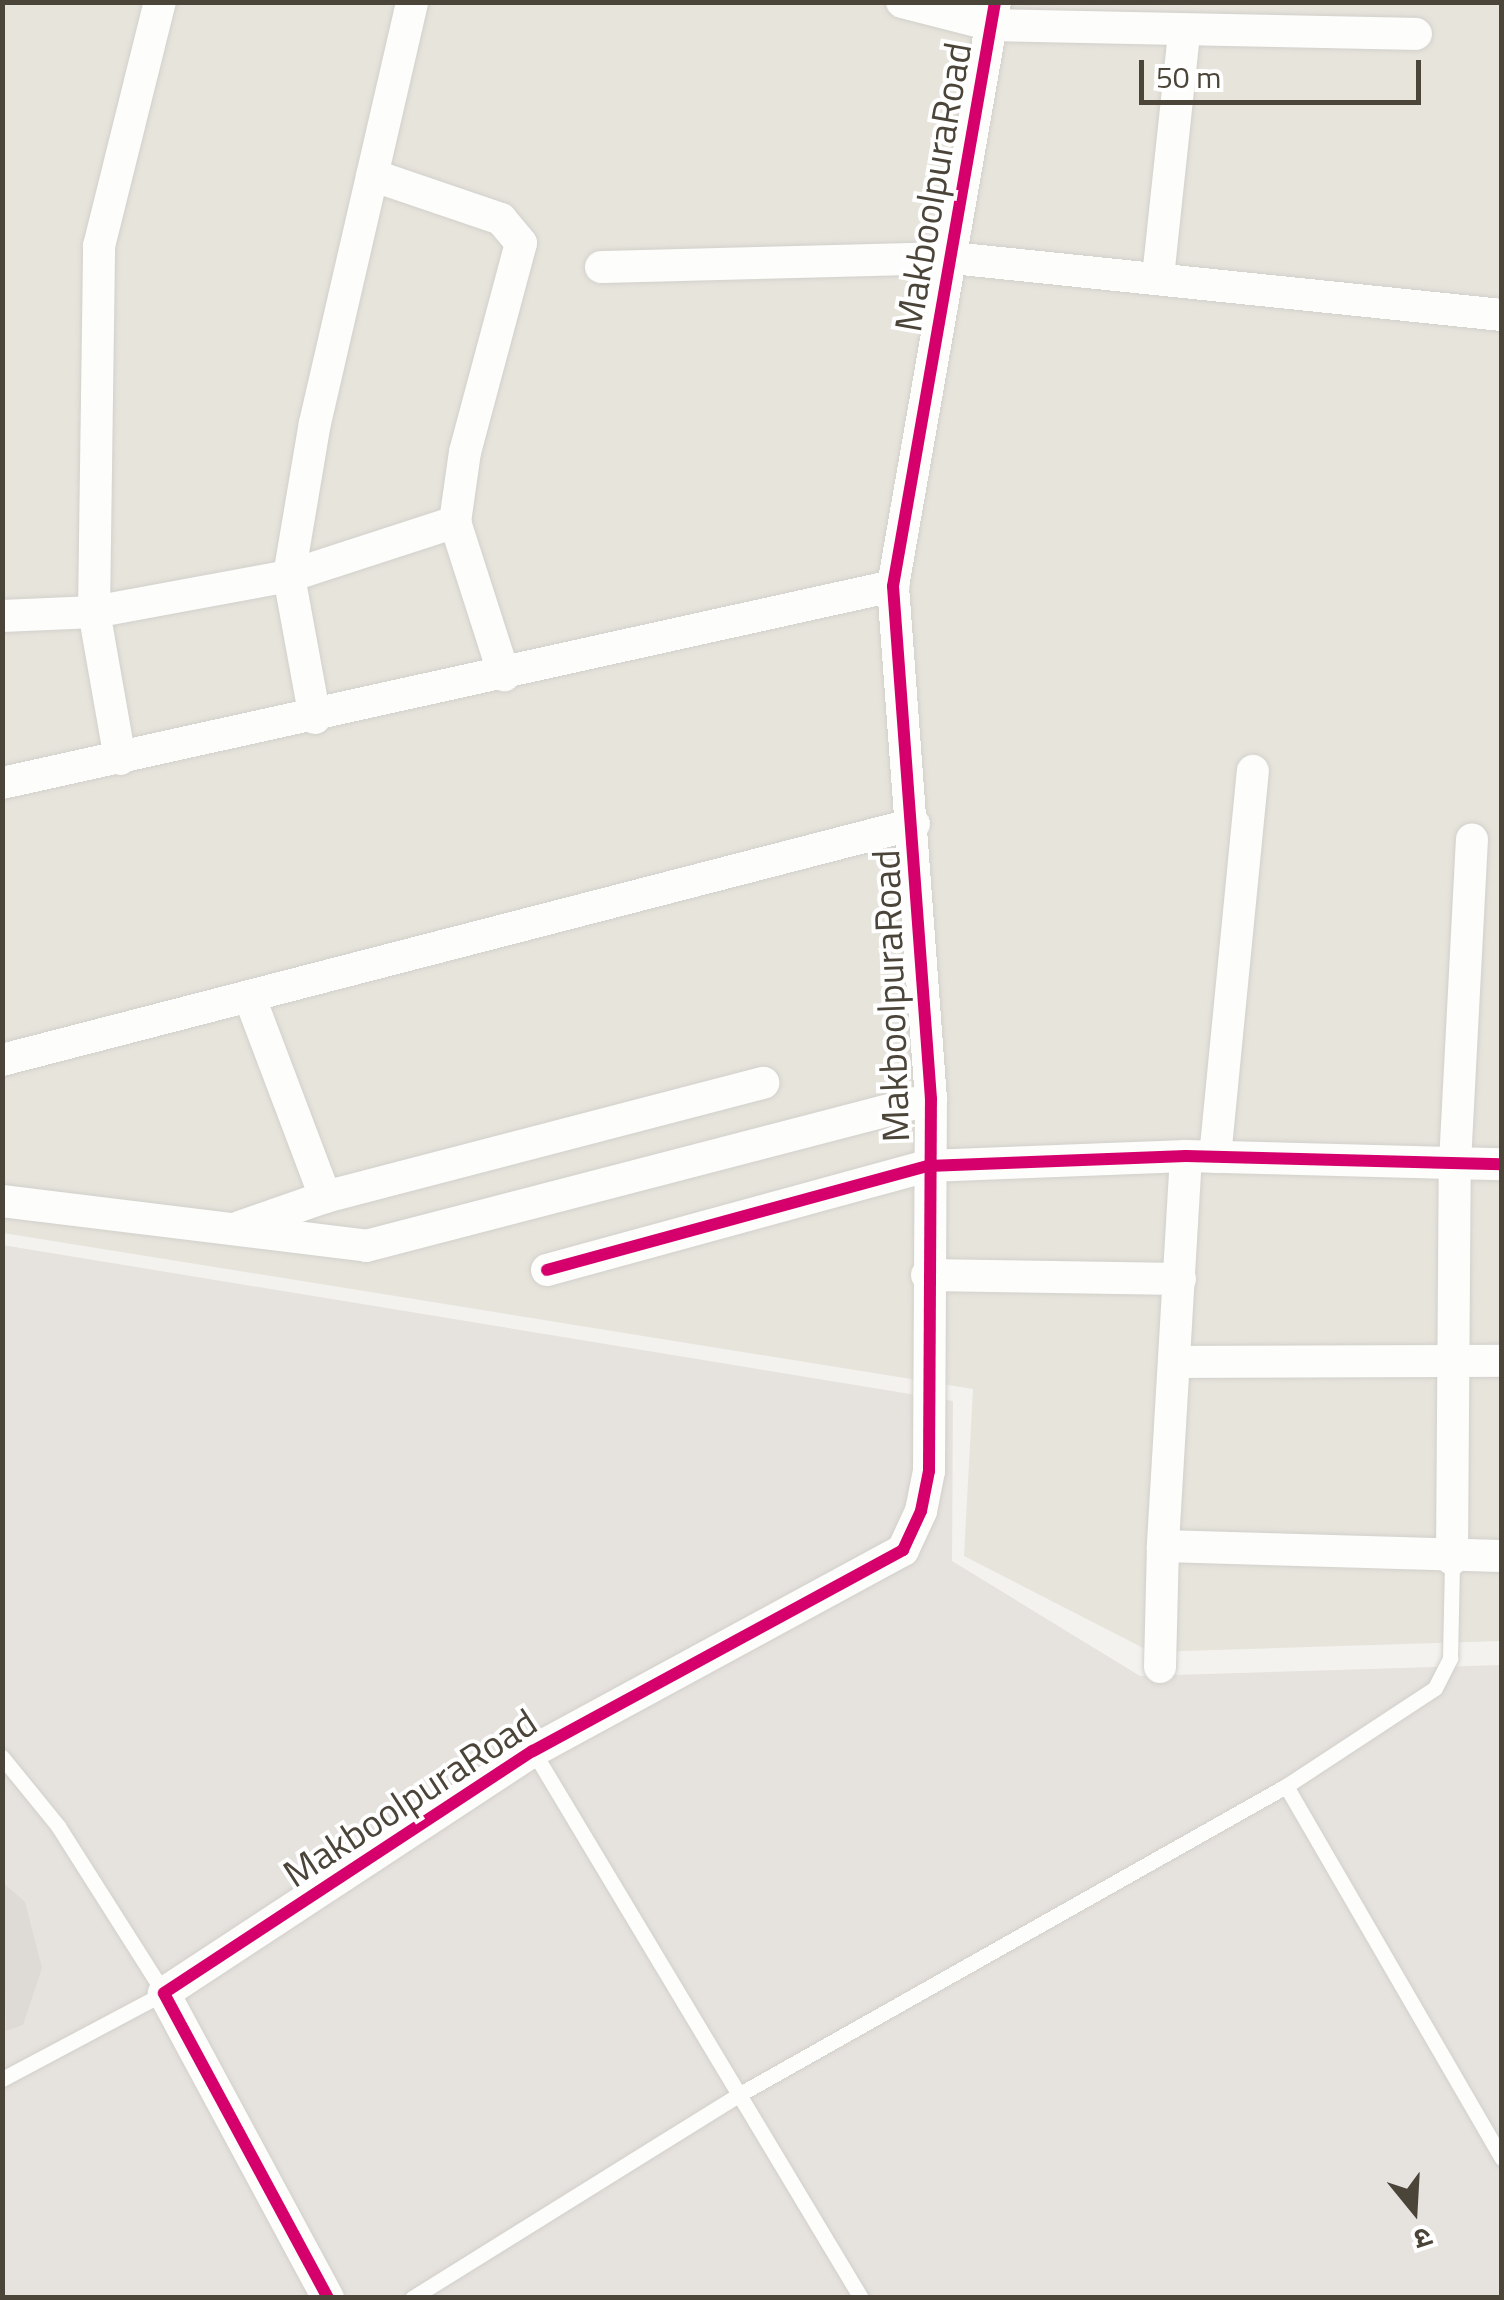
<!DOCTYPE html>
<meta charset="utf-8">
<style>
body{margin:0}
#map{position:relative;width:1504px;height:2300px;overflow:hidden;background:#f4f2ee;font-family:"Titillium Web","Noto Sans Devanagari",sans-serif}
div>[style]{position:absolute}
.residential>*{inset:0;background:#e7e4dc}
.industrial>*{inset:0;background:#e6e2de}
.building>*{inset:0;background:#dedbd6}
.roads{filter:drop-shadow(0 0 2px #d2d0cb) drop-shadow(0 0 2px #d2d0cb)}
.service>*{height:15px;margin:-7.5px;padding:0 7.5px;transform-origin:7.5px;border-radius:7.5px;background:#fdfdfc}
.minor>*{height:32px;margin:-16px;padding:0 16px;transform-origin:16px;border-radius:16px;background:#fdfdfc}
.cycleway>*{height:12px;margin:-6px;padding:0 6px;transform-origin:6px;border-radius:6px;background:#d6006c}
span{translate:-50% -50%;white-space:nowrap;text-align:center;line-height:1.15;-webkit-text-stroke:8px #fff;paint-order:stroke}
.street-label{font-size:38px;color:#4b4439}
.frame{position:absolute;inset:0;border:5px solid #4b4439;pointer-events:none}
.north{position:absolute;left:1364px;top:2160px;width:100px;height:100px;-webkit-text-stroke:8px #fff;paint-order:stroke;rotate:162deg;font-size:28px;font-weight:700;line-height:40px;text-align:center;color:#4b4439}
.north::after{content:'';display:block;margin:auto;width:35px;height:45px;background:#4b4439;clip-path:polygon(50% 0,100% 100%,50% 72%,0 100%)}
.scale{position:absolute;left:1139px;top:60px;width:282px;height:45px;box-sizing:border-box;border:5px solid #4b4439;border-top:0;padding-left:12px;font-size:30px;line-height:35px;white-space:nowrap;color:#4b4439;-webkit-text-stroke:8px #fff;paint-order:stroke}
</style>
<div id="map">
<div class="residential">
<i style="clip-path:polygon(2px 3px,1501px 3px,1501px 1641px,1151px 1652px,964px 1556px,973px 1389px,3px 1233px)"></i>
</div>
<div class="industrial">
<i style="clip-path:polygon(2px 1245px,953px 1401px,952px 1561px,1140px 1676px,1501px 1665px,1501px 2297px,3px 2297px)"></i>
</div>
<div class="building">
<i style="clip-path:polygon(2px 1882px,25px 1902px,42px 1968px,23px 2025px,6px 2031px)"></i>
</div>
<div class="roads">
<div class="service">
<i style="left:533px;top:1751px;width:638px;rotate:59.05deg"></i>
<i style="left:2px;top:1757px;width:89px;rotate:50.9deg"></i>
<i style="left:58px;top:1826px;width:198px;rotate:57.6deg"></i>
<i style="left:164px;top:1993px;width:183px;rotate:152deg"></i>
<i style="left:1286px;top:1786px;width:430px;rotate:59.9deg"></i>
<i style="left:412px;top:2298px;width:386px;rotate:-31.9deg"></i>
<i style="left:740px;top:2094px;width:627px;rotate:-29.43deg"></i>
<i style="left:1286px;top:1786px;width:178px;rotate:-33.3deg"></i>
<i style="left:1435px;top:1688px;width:34px;rotate:-63deg"></i>
<i style="left:1450px;top:1658px;width:99px;rotate:-88.8deg"></i>
</div>
<div class="minor">
<i style="left:902px;top:2px;width:93px;rotate:14.3deg"></i>
<i style="left:992px;top:25px;width:424px;rotate:1.2deg"></i>
<i style="left:601px;top:267px;width:351px;rotate:-1.5deg"></i>
<i style="left:952px;top:258px;width:553px;rotate:5.92deg"></i>
<i style="left:1158px;top:277px;width:244px;rotate:-83.9deg"></i>
<i style="left:455px;top:522px;width:161px;rotate:72.2deg"></i>
<i style="left:2px;top:616px;width:92px;rotate:-2.5deg"></i>
<i style="left:94px;top:612px;width:198px;rotate:-10.5deg"></i>
<i style="left:289px;top:576px;width:175px;rotate:-18deg"></i>
<i style="left:455px;top:522px;width:71px;rotate:-81.9deg"></i>
<i style="left:465px;top:452px;width:216px;rotate:-75deg"></i>
<i style="left:521px;top:243px;width:31px;rotate:-130deg"></i>
<i style="left:501px;top:219px;width:136px;rotate:-161.2deg"></i>
<i style="left:315px;top:718px;width:144px;rotate:-100.4deg"></i>
<i style="left:289px;top:576px;width:155px;rotate:-80.4deg"></i>
<i style="left:315px;top:423px;width:432px;rotate:-77deg"></i>
<i style="left:120px;top:759px;width:149px;rotate:-100deg"></i>
<i style="left:94px;top:612px;width:366px;rotate:-89.2deg"></i>
<i style="left:99px;top:246px;width:252px;rotate:-76deg"></i>
<i style="left:2px;top:783px;width:913px;rotate:-12.47deg"></i>
<i style="left:250px;top:998px;width:213px;rotate:69.3deg"></i>
<i style="left:2px;top:1060px;width:942px;rotate:-14.51deg"></i>
<i style="left:1186px;top:1156px;width:391px;rotate:93.4deg"></i>
<i style="left:1163px;top:1546px;width:339px;rotate:1.7deg"></i>
<i style="left:1215px;top:1157px;width:388px;rotate:-84.4deg"></i>
<i style="left:2px;top:1201px;width:367px;rotate:7deg"></i>
<i style="left:366px;top:1246px;width:584px;rotate:-14.58deg"></i>
<i style="left:239px;top:1227px;width:91px;rotate:-19.2deg"></i>
<i style="left:325px;top:1197px;width:453px;rotate:-14.6deg"></i>
<i style="left:547px;top:1270px;width:395px;rotate:-15.3deg"></i>
<i style="left:928px;top:1166px;width:258px;rotate:-2.2deg"></i>
<i style="left:1186px;top:1156px;width:316px;rotate:1.5deg"></i>
<i style="left:927px;top:1275px;width:253px;rotate:0.9deg"></i>
<i style="left:1177px;top:1362px;width:325px;rotate:-0.2deg"></i>
<i style="left:1452px;top:1559px;width:396px;rotate:-89.6deg"></i>
<i style="left:1455px;top:1163px;width:324px;rotate:-87deg"></i>
<i style="left:1160px;top:1667px;width:121px;rotate:-88.6deg"></i>
<i style="left:328px;top:2298px;width:346px;rotate:-118.3deg"></i>
<i style="left:164px;top:1993px;width:441px;rotate:-33.3deg"></i>
<i style="left:533px;top:1751px;width:421px;rotate:-28.5deg"></i>
<i style="left:903px;top:1550px;width:43px;rotate:-65.2deg"></i>
<i style="left:921px;top:1511px;width:41px;rotate:-78.7deg"></i>
<i style="left:929px;top:1471px;width:372px;rotate:-89.7deg"></i>
<i style="left:931px;top:1099px;width:514px;rotate:-94.24deg"></i>
<i style="left:893px;top:586px;width:593px;rotate:-80.09deg"></i>
</div>
</div>
<div class="cycleway">
<i style="left:547px;top:1270px;width:395px;rotate:-15.3deg"></i>
<i style="left:928px;top:1166px;width:258px;rotate:-2.2deg"></i>
<i style="left:1186px;top:1156px;width:316px;rotate:1.5deg"></i>
<i style="left:328px;top:2298px;width:346px;rotate:-118.3deg"></i>
<i style="left:164px;top:1993px;width:441px;rotate:-33.3deg"></i>
<i style="left:533px;top:1751px;width:421px;rotate:-28.5deg"></i>
<i style="left:903px;top:1550px;width:43px;rotate:-65.2deg"></i>
<i style="left:921px;top:1511px;width:41px;rotate:-78.7deg"></i>
<i style="left:929px;top:1471px;width:372px;rotate:-89.7deg"></i>
<i style="left:931px;top:1099px;width:514px;rotate:-94.24deg"></i>
<i style="left:893px;top:586px;width:593px;rotate:-80.09deg"></i>
</div>
<div class="street-label">
<span style="left:933px;top:187px;rotate:-80deg">MakboolpuraRoad</span>
<span style="left:891px;top:996px;rotate:-92deg">MakboolpuraRoad</span>
<span style="left:410px;top:1798px;rotate:-33deg">MakboolpuraRoad</span>
</div>
<div class="frame"></div>
<div class="north">उ</div>
<div class="scale">50 m</div>
</div>
